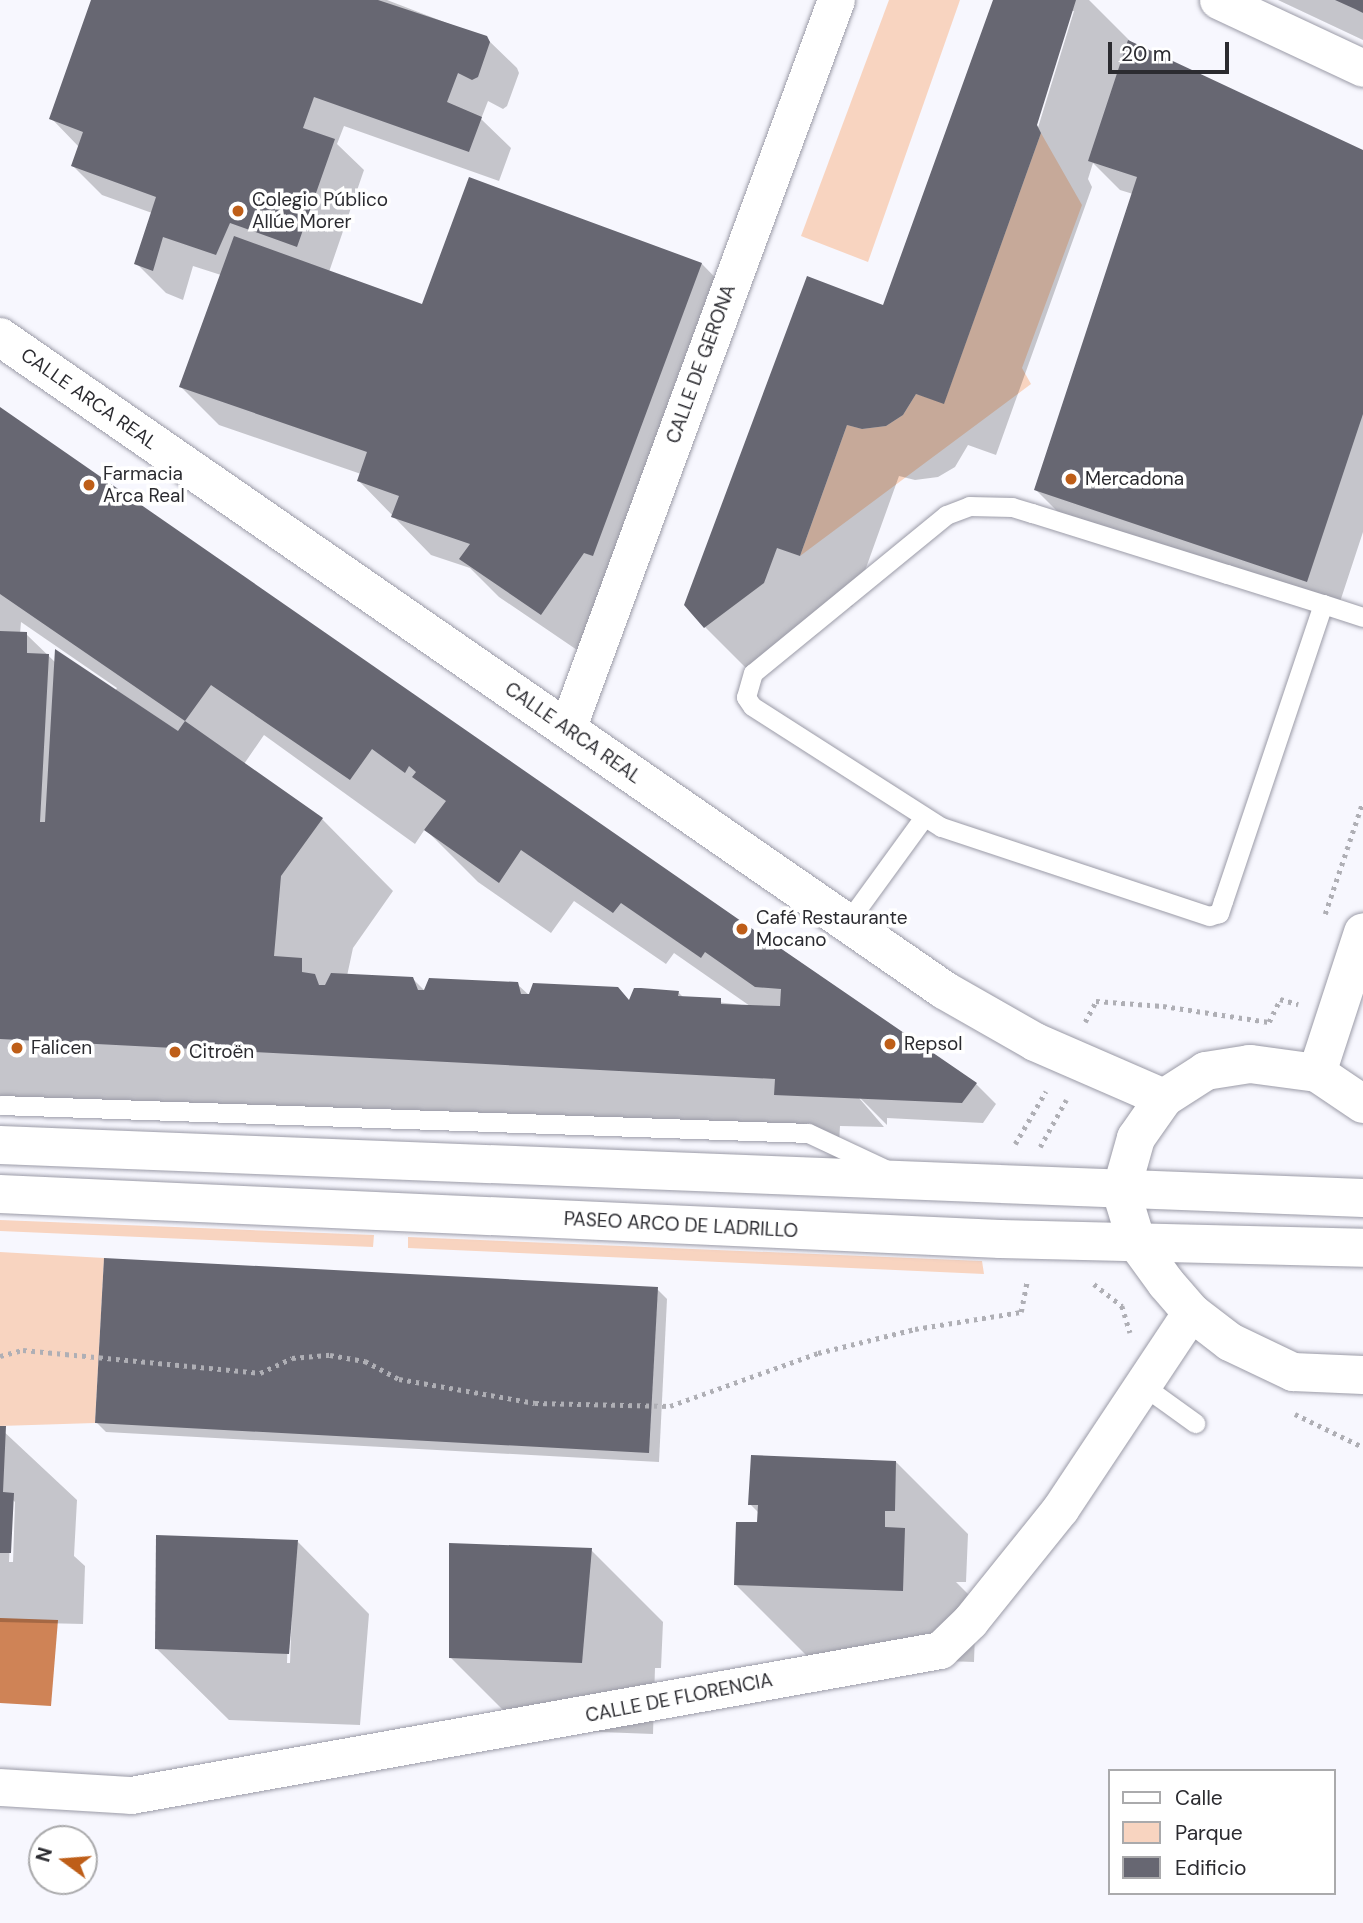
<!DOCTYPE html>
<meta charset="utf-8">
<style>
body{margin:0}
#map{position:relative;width:1363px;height:1923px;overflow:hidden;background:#f7f7fe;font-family:"DM Sans",sans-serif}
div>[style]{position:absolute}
.green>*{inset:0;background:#f8d4c0}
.water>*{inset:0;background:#cf8356}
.shadow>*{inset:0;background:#0003}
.building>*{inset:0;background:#676772}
.path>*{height:4.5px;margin-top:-2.25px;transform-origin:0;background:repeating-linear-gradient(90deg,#afafb5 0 3.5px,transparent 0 8.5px)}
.roads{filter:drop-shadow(0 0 2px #9b9ba7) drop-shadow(0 0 2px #9b9ba7)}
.service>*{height:19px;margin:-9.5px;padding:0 9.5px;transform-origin:9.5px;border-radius:9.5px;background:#fff}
.minor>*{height:37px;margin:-18.5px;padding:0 18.5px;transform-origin:18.5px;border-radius:18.5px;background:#fff}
.tertiary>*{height:38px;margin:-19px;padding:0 19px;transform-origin:19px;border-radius:19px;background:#fff}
.secondary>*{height:38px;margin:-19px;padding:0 19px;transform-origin:19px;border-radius:19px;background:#fff}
.primary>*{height:38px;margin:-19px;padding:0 19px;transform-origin:19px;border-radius:19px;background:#fff}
.dots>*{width:19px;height:19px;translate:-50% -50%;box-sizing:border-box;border:4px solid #fff;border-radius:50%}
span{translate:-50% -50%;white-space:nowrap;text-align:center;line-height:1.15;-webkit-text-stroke:7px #fff;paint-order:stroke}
.poi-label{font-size:19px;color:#2b2b30}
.left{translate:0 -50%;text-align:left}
.street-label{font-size:19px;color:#2b2b30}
.legend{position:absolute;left:1108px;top:1769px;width:228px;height:126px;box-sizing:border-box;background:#fff;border:2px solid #aaaaac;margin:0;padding:9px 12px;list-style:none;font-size:21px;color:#2b2b30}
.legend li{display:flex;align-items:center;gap:14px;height:35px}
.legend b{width:35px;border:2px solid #aaaaac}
.north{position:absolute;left:28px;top:1825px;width:70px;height:70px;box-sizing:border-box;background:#fff;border:2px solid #aaaaac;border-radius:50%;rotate:286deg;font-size:19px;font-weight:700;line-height:28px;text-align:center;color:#2b2b30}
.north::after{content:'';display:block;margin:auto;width:24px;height:32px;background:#be5e18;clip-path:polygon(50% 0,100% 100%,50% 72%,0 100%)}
.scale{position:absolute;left:1108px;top:42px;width:121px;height:32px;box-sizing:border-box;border:4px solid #2b2b30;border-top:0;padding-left:9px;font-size:21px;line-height:24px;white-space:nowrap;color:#2b2b30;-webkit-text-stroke:5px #fff;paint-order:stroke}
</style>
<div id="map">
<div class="green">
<i style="clip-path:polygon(889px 0,960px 0,868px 262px,801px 236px)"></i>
<i style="clip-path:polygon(1041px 133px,1082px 205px,1022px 368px,1031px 384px,800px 556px,847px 425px,862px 429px,886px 426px,903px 415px,916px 394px,944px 403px)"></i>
<i style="clip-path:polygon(0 1220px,374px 1235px,373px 1247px,0 1231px)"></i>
<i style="clip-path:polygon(408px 1237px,982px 1261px,984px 1274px,408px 1248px)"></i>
<i style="clip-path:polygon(0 1252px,104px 1258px,95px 1423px,0 1426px)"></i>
</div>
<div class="water">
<i style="clip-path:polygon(0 1618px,58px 1620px,51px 1706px,0 1703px)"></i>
</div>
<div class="shadow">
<i style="clip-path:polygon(93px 0,387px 0,486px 38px,517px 68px,519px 73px,507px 106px,503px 109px,488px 101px,481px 119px,511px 148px,499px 181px,344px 126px,337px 144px,364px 170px,329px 272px,423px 306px,470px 179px,702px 264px,740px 303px,580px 652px,499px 597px,470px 568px,431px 555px,359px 481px,361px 474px,219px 425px,181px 387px,221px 275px,193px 266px,183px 300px,166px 293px,136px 263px,152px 213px,102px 195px,73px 166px,79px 147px,51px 118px)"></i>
<i style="clip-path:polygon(evenodd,995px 0,1089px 0,1131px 42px,1363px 152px,1363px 532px,1337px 611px,1065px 519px,1036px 490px,1133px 194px,1120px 190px,1093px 163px,1088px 179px,1092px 187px,996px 455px,968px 445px,955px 467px,938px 477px,915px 480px,899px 476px,852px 607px,829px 599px,816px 635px,757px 679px,705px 627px,884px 307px,995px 0,1071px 11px,1074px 11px,1036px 134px,1033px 133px,1071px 11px)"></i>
<i style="clip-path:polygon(1278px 0,1363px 0,1363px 40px)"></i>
<i style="clip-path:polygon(evenodd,0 409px,976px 1084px,996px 1104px,983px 1123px,887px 1118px,887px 1125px,853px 1091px,884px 1127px,840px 1126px,839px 1143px,0 1106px,0 409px,21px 622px,117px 688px,115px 691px,56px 663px,26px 634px,20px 634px,21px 622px,0 409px,264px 735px,415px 844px,425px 829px,478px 882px,551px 933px,574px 901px,666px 964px,674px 953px,750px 1006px,684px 998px,678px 992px,630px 1002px,530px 996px,517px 984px,426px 992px,413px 979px,347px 976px,353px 948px,393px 891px,322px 819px,244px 764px,264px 735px)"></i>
<i style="clip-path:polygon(657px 1289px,667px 1299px,659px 1462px,106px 1432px,96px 1422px)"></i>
<i style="clip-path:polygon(evenodd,0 1428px,77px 1500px,74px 1556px,85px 1566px,83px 1624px,0 1622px,0 1428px,12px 1499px,15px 1502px,13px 1562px,9px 1562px,12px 1499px)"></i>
<i style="clip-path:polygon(896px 1462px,968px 1534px,966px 1582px,956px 1582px,976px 1602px,974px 1662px,807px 1656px,735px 1584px,759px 1524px,759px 1513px,750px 1504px)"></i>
<i style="clip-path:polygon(evenodd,298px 1542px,369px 1614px,360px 1725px,229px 1720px,157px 1649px,298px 1542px,289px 1608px,292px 1608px,290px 1663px,287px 1663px,289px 1608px)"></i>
<i style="clip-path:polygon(591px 1550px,663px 1622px,661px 1668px,655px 1668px,653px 1734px,522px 1729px,450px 1657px)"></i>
</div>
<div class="building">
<i style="clip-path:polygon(91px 0,378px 0,487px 36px,490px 42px,478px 77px,472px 80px,458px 73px,447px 102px,482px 117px,469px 152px,314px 97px,303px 128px,335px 139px,297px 247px,230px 223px,216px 255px,163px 237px,153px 271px,134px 264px,156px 197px,71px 166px,83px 132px,49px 119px)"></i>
<i style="clip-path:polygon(993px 0,1076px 0,1037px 125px,1041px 133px,944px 404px,916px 394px,903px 415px,886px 426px,862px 429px,847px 425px,800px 556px,777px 548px,764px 583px,704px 628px,684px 605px,807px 276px,883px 305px)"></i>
<i style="clip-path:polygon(1335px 0,1363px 0,1363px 13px,1355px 9px)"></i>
<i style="clip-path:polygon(1128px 40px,1363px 150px,1363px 414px,1307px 582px,1034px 490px,1137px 177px,1088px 161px)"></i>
<i style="clip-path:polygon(469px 177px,702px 263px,593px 556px,584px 553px,541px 615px,459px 559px,470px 544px,391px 517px,399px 496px,357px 481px,367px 452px,179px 387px,234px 236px,422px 304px)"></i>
<i style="clip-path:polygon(0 407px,767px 939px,977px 1083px,962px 1103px,774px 1095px,775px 1079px,0 1039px,0 631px,27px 632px,27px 653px,49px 654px,40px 822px,45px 822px,55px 649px,178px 731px,185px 721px,323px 818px,281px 876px,274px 956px,302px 958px,302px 972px,315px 974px,319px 985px,325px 985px,331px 973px,413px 977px,418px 990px,424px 990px,429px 978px,518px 982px,521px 994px,529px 994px,533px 983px,618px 987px,629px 1000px,634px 988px,641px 988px,679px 991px,678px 996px,721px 998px,721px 1004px,780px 1006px,781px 989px,755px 987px,705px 952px,701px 958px,621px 903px,613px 913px,521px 850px,499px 883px,424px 830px,446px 801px,412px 777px,416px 772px,409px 766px,405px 773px,372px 749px,350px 780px,211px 685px,185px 721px,0 594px)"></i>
<i style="clip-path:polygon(104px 1258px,658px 1287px,649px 1453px,95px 1423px)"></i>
<i style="clip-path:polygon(0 1426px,6px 1426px,3px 1492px,14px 1493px,11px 1553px,0 1553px)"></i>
<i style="clip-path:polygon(751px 1455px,896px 1461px,895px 1511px,885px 1511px,885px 1527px,905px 1528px,903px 1591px,734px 1585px,736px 1522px,757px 1522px,758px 1505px,748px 1505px)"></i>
<i style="clip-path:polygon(156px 1535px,298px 1540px,289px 1654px,155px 1649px)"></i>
<i style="clip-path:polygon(449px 1543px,592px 1548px,582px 1663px,449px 1658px)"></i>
</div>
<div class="path">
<i style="left:1325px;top:914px;width:119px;rotate:-71.4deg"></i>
<i style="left:1085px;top:1022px;width:24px;rotate:-62deg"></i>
<i style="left:1096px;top:1001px;width:67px;rotate:4.3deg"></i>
<i style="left:1163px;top:1006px;width:107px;rotate:8.6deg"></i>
<i style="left:1269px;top:1022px;width:25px;rotate:-64deg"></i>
<i style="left:1280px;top:999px;width:19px;rotate:16deg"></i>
<i style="left:1015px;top:1144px;width:61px;rotate:-59.7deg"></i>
<i style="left:1040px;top:1147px;width:54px;rotate:-61deg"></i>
<i style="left:1094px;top:1284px;width:36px;rotate:38deg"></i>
<i style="left:1122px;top:1306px;width:28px;rotate:73deg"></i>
<i style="left:0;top:1356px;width:24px;rotate:-15deg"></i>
<i style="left:23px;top:1350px;width:238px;rotate:5.5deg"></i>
<i style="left:260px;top:1373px;width:35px;rotate:-25deg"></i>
<i style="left:292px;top:1358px;width:38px;rotate:-5deg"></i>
<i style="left:330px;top:1355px;width:36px;rotate:10deg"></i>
<i style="left:365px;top:1361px;width:38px;rotate:28deg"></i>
<i style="left:399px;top:1379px;width:138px;rotate:10deg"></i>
<i style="left:535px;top:1403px;width:135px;rotate:1.3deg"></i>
<i style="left:670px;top:1406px;width:157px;rotate:-19.7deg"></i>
<i style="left:818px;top:1353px;width:100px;rotate:-13.9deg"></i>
<i style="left:915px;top:1329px;width:107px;rotate:-9.1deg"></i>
<i style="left:1021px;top:1312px;width:33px;rotate:-79deg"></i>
<i style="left:1295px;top:1414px;width:76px;rotate:25.9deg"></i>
</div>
<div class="roads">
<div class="service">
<i style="left:1323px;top:604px;width:313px;rotate:108.6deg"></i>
<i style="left:1223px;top:901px;width:13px;rotate:108deg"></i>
<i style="left:1219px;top:913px;width:10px;rotate:163deg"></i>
<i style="left:1209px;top:916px;width:282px;rotate:-161.6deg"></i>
<i style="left:941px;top:827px;width:224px;rotate:-147.4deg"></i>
<i style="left:752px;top:706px;width:11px;rotate:-124deg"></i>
<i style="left:746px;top:697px;width:25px;rotate:-74deg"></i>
<i style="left:753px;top:673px;width:249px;rotate:-39.3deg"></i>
<i style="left:946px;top:515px;width:25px;rotate:-21deg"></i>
<i style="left:969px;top:506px;width:43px;rotate:1.3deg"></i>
<i style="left:1012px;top:507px;width:21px;rotate:17deg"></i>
<i style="left:1032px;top:513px;width:204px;rotate:17.4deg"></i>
<i style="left:1227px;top:574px;width:101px;rotate:17.4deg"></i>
<i style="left:1323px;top:604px;width:42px;rotate:18deg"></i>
<i style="left:847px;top:923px;width:131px;rotate:-54deg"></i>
<i style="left:0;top:1105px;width:808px;rotate:1.98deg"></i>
<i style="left:808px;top:1133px;width:87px;rotate:25.1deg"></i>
<i style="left:1141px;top:1384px;width:67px;rotate:35.8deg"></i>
</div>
<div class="minor">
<i style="left:1218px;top:0;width:160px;rotate:25.1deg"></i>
<i style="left:567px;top:729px;width:777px;rotate:-69.75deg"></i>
<i style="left:0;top:1787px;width:131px;rotate:3.5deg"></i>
<i style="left:131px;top:1795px;width:822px;rotate:-10.16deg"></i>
<i style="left:940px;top:1650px;width:42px;rotate:-44deg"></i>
<i style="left:970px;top:1621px;width:144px;rotate:-51.2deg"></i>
<i style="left:1060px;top:1509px;width:237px;rotate:-56.4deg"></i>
</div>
<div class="tertiary">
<i style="left:0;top:337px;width:1148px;rotate:34.67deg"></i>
<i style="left:944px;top:990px;width:105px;rotate:29.7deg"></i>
<i style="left:1035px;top:1042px;width:141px;rotate:23.5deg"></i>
</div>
<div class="secondary">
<i style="left:1317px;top:1073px;width:148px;rotate:-71.9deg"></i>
<i style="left:1363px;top:1104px;width:55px;rotate:-146deg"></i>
<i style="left:1317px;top:1073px;width:68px;rotate:-172.3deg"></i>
<i style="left:1250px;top:1064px;width:45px;rotate:171deg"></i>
<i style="left:1206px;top:1071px;width:50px;rotate:147.3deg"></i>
<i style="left:1164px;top:1098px;width:49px;rotate:125deg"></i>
<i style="left:1136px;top:1138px;width:55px;rotate:105.8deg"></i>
<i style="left:1121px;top:1191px;width:54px;rotate:72.9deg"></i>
<i style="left:1137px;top:1243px;width:49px;rotate:54.1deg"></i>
<i style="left:1166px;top:1283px;width:38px;rotate:49deg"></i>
<i style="left:1191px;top:1312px;width:49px;rotate:37.6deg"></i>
<i style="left:1230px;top:1342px;width:70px;rotate:25.5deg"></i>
<i style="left:1293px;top:1372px;width:70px;rotate:2.5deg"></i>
</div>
<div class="primary">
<i style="left:0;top:1145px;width:1364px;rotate:2.23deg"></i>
<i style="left:0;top:1194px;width:1001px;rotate:2.58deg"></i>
<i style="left:1000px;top:1239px;width:363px;rotate:1.4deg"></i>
</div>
</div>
<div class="dots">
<i style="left:238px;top:211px;background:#be5e18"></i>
<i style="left:1071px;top:479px;background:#be5e18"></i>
<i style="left:89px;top:485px;background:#be5e18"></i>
<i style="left:742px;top:929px;background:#be5e18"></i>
<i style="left:890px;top:1044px;background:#be5e18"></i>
<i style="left:17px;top:1048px;background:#be5e18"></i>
<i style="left:175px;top:1052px;background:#be5e18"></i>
</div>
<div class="poi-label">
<span class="left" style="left:252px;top:211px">Colegio Público<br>Allúe Morer</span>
<span class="left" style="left:103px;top:485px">Farmacia<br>Arca Real</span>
<span class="left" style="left:1085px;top:479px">Mercadona</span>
<span class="left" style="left:756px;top:929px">Café Restaurante<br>Mocano</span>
<span class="left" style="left:904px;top:1044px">Repsol</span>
<span class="left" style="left:31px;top:1048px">Falicen</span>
<span class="left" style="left:189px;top:1052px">Citroën</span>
</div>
<div class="street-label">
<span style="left:701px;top:364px;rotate:-70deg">CALLE DE GERONA</span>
<span style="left:89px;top:399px;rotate:35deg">CALLE ARCA REAL</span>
<span style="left:573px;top:733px;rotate:35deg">CALLE ARCA REAL</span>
<span style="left:681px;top:1225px;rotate:3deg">PASEO ARCO DE LADRILLO</span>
<span style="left:679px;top:1698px;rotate:-11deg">CALLE DE FLORENCIA</span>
</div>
<ul class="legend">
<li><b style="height:9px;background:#fff"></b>Calle</li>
<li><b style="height:19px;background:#f8d4c0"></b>Parque</li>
<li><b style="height:19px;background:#676772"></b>Edificio</li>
</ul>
<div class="north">N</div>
<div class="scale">20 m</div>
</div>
